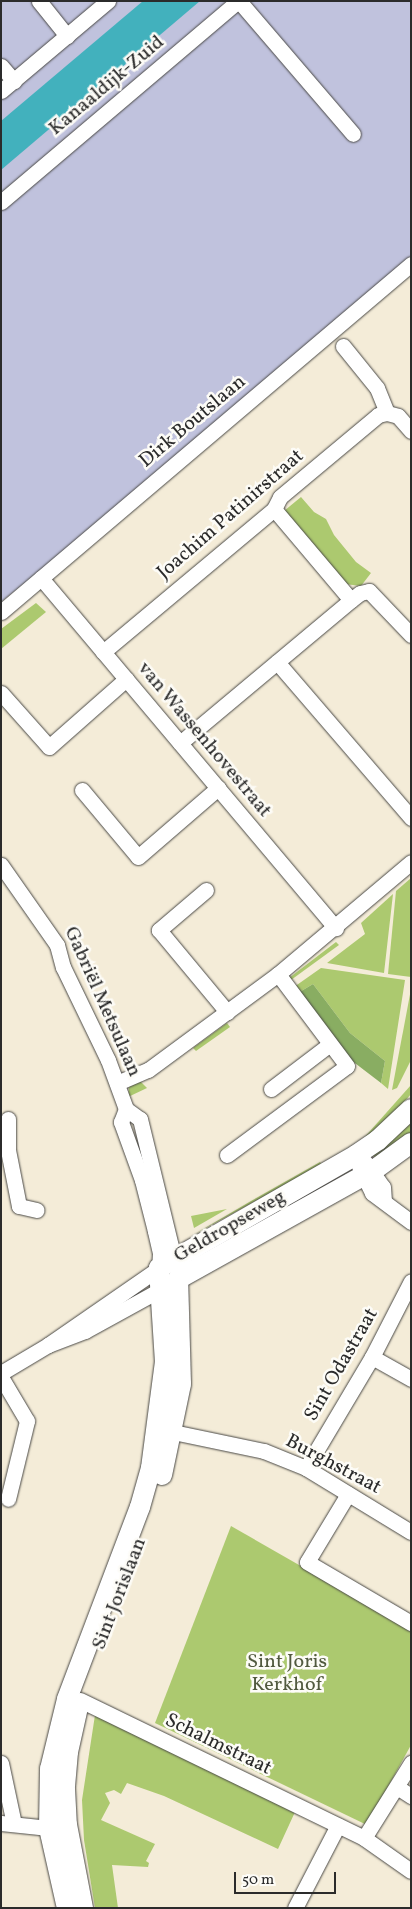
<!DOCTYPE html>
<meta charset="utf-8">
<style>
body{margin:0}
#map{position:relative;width:412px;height:1909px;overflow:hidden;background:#f4ecd8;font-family:Vollkorn,serif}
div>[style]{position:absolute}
.industrial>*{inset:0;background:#c0c2dd}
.green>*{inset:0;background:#acc96f}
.forest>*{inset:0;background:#89ad62}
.water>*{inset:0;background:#42b1bd}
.roads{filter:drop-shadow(0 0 1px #494845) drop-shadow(0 0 1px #494845)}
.minor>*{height:15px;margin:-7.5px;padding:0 7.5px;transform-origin:7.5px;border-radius:7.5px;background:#fff}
.major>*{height:20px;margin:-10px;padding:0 10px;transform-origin:10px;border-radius:10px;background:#fff}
span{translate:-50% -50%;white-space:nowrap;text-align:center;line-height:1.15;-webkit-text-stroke:5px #fdfcf7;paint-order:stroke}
.street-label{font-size:20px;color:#2b2b2b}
.park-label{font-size:20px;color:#525a3f}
.frame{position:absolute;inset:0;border:2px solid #2b2b2b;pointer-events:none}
.scale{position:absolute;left:234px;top:1872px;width:102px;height:22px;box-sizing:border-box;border:2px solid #2b2b2b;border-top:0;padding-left:6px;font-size:15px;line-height:18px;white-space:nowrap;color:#2b2b2b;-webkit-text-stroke:4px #fdfcf7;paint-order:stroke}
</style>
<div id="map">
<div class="industrial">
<i style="clip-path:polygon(1px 1px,411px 1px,411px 274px,1px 602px)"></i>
</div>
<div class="green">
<i style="clip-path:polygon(301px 497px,314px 512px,326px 519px,334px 535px,356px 562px,371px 573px,361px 586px,345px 584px,284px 511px)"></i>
<i style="clip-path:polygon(36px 603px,46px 612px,1px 649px,1px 629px)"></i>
<i style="clip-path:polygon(411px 878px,411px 977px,388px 974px,396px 891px)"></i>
<i style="clip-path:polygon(393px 894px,384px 973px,327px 963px,365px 934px,361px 923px)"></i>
<i style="clip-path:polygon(336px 942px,339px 945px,291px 980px,289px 978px)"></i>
<i style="clip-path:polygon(321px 968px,405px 980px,388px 1089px,381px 1083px,385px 1061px,350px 1033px,313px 984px,298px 993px,294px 987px)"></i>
<i style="clip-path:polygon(411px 989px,411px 1060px,397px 1088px,392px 1090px)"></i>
<i style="clip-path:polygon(227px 1023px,230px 1027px,196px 1051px,193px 1048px)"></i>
<i style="clip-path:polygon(139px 1080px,147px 1088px,128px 1097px,129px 1087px)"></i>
<i style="clip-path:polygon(411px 1085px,411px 1094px,392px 1117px,362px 1140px)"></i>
<i style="clip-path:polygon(411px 1118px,411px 1132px,395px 1150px,378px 1161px,371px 1153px)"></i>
<i style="clip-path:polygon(320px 1162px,322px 1165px,193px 1235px,251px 1201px)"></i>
<i style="clip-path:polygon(227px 1209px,194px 1228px,191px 1216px)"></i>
<i style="clip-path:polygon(231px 1526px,411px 1629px,411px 1745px,367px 1825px,155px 1723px)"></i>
<i style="clip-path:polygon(95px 1715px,295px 1812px,278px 1849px,164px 1796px,127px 1783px,121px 1794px,114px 1790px,105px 1793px,110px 1803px,101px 1820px,155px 1844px,146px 1861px,149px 1863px,148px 1867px,112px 1865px,118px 1908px,95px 1908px,84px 1840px,82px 1800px)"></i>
</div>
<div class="forest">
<i style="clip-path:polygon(313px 984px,350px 1033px,385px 1061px,381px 1083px,347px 1057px,298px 993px)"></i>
</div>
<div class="water">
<i style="clip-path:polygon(143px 1px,200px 1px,1px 170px,1px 121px)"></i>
</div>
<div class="roads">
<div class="minor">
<i style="left:39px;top:1px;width:45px;rotate:51.3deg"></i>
<i style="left:239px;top:1px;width:175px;rotate:49.4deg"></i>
<i style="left:1px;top:66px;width:20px;rotate:49deg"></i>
<i style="left:1px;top:91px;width:140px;rotate:-40.1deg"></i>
<i style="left:1px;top:202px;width:311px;rotate:-40.3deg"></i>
<i style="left:343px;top:346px;width:54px;rotate:51deg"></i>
<i style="left:377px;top:388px;width:27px;rotate:68deg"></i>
<i style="left:387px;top:413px;width:11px;rotate:15deg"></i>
<i style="left:398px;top:416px;width:20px;rotate:49deg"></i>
<i style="left:274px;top:509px;width:119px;rotate:49.8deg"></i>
<i style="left:351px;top:600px;width:11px;rotate:-38deg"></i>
<i style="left:360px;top:593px;width:9px;rotate:-13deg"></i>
<i style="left:369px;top:591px;width:61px;rotate:46.3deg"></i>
<i style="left:41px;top:578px;width:458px;rotate:49.9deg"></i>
<i style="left:1px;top:612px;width:538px;rotate:-40.32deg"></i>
<i style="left:103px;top:652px;width:223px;rotate:-39.9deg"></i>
<i style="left:274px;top:509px;width:13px;rotate:-63deg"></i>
<i style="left:280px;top:497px;width:128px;rotate:-39.9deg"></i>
<i style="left:378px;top:415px;width:9px;rotate:-13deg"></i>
<i style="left:277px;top:662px;width:206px;rotate:49.3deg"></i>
<i style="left:1px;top:693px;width:72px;rotate:48.4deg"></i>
<i style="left:49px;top:747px;width:103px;rotate:-41.4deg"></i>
<i style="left:180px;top:743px;width:223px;rotate:-39.9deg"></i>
<i style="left:82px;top:790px;width:87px;rotate:50.1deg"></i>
<i style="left:138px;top:857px;width:106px;rotate:-40.8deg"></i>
<i style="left:1px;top:865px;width:98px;rotate:55deg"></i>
<i style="left:57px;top:945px;width:23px;rotate:75deg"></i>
<i style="left:63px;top:967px;width:103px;rotate:64.2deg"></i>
<i style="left:108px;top:1060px;width:52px;rotate:69.8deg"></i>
<i style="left:126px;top:1109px;width:17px;rotate:36deg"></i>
<i style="left:140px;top:1119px;width:152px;rotate:76.3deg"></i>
<i style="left:206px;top:890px;width:62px;rotate:139.6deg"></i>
<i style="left:159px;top:930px;width:107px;rotate:50.3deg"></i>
<i style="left:117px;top:1083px;width:34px;rotate:-23deg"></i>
<i style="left:148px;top:1070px;width:160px;rotate:-36.4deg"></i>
<i style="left:277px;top:975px;width:175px;rotate:-40.1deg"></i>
<i style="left:271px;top:1089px;width:74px;rotate:-37.3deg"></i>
<i style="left:8px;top:1119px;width:31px;rotate:90deg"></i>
<i style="left:8px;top:1150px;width:57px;rotate:78.9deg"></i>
<i style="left:19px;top:1206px;width:18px;rotate:13deg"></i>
<i style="left:227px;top:1155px;width:149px;rotate:-36.6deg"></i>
<i style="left:347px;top:1066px;width:115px;rotate:-126.9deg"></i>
<i style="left:366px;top:1163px;width:29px;rotate:55deg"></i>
<i style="left:383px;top:1187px;width:13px;rotate:86deg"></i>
<i style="left:359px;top:1166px;width:30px;rotate:64deg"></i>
<i style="left:372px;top:1193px;width:49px;rotate:36.6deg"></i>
<i style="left:48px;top:1345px;width:40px;rotate:-21deg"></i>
<i style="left:85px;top:1331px;width:94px;rotate:-28.8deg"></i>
<i style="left:372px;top:1357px;width:45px;rotate:29.4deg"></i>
<i style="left:1px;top:1373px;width:55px;rotate:-30.8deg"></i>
<i style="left:48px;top:1345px;width:135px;rotate:-34.7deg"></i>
<i style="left:159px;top:1268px;width:15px;rotate:-86deg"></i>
<i style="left:160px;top:1253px;width:23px;rotate:-103deg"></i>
<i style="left:155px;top:1231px;width:53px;rotate:-104.3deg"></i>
<i style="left:142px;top:1180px;width:62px;rotate:-109.9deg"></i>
<i style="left:121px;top:1122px;width:14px;rotate:-69deg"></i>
<i style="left:1px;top:1377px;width:51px;rotate:59.4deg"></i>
<i style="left:27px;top:1421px;width:80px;rotate:103.7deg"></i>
<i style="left:173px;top:1432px;width:93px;rotate:11.8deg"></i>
<i style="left:264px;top:1451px;width:45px;rotate:22deg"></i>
<i style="left:306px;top:1468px;width:123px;rotate:31.4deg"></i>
<i style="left:306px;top:1468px;width:129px;rotate:-59.3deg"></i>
<i style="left:372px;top:1357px;width:85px;rotate:-62.8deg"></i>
<i style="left:348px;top:1494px;width:79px;rotate:121.1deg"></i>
<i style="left:307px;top:1562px;width:121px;rotate:30.4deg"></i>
<i style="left:80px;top:1700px;width:316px;rotate:25.9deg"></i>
<i style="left:364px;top:1838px;width:57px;rotate:35.1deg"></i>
<i style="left:1px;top:1763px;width:62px;rotate:78deg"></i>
<i style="left:397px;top:1787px;width:17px;rotate:33deg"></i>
<i style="left:1px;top:1823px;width:48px;rotate:5.9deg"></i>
<i style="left:364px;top:1838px;width:89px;rotate:-57.9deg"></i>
<i style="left:295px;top:1908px;width:93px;rotate:-62.6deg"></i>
</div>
<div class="major">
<i style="left:162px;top:1475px;width:93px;rotate:-78.2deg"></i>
<i style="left:181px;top:1384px;width:105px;rotate:-91.6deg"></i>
<i style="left:178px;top:1279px;width:224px;rotate:-29.1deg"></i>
<i style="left:374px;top:1170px;width:46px;rotate:-36.1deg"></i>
<i style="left:78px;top:1707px;width:46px;rotate:102.5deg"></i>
<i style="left:68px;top:1752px;width:37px;rotate:95deg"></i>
<i style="left:65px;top:1789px;width:36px;rotate:87deg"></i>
<i style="left:67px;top:1825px;width:85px;rotate:79.1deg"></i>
<i style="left:67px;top:1908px;width:82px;rotate:-102.7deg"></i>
<i style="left:49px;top:1828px;width:59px;rotate:-89deg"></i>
<i style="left:50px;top:1769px;width:72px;rotate:-76.3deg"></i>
<i style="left:67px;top:1699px;width:205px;rotate:-69.2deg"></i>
<i style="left:140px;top:1507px;width:41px;rotate:-74.2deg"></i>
<i style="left:151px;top:1468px;width:107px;rotate:-82.5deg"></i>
<i style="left:165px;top:1362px;width:94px;rotate:-93.7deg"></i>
<i style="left:159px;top:1268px;width:227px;rotate:-29.8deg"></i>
<i style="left:356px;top:1155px;width:27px;rotate:-34deg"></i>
<i style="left:378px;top:1140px;width:45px;rotate:-43.2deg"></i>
</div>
</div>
<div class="street-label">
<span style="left:107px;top:86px;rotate:-40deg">Kanaaldijk-Zuid</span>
<span style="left:193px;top:422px;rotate:-40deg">Dirk Boutslaan</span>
<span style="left:231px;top:515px;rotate:-41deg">Joachim Patinirstraat</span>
<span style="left:204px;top:740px;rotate:50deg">van Wassenhovestraat</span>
<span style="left:102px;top:1002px;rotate:66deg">Gabriël Metsulaan</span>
<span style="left:230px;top:1227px;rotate:-30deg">Geldropseweg</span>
<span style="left:342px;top:1365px;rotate:-60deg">Sint Odastraat</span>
<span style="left:333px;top:1465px;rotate:28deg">Burghstraat</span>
<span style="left:120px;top:1594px;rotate:-69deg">Sint Jorislaan</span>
<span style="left:218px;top:1745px;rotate:26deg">Schalmstraat</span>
</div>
<div class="park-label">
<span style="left:287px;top:1674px">Sint Joris<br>Kerkhof</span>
</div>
<div class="frame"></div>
<div class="scale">50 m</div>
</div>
